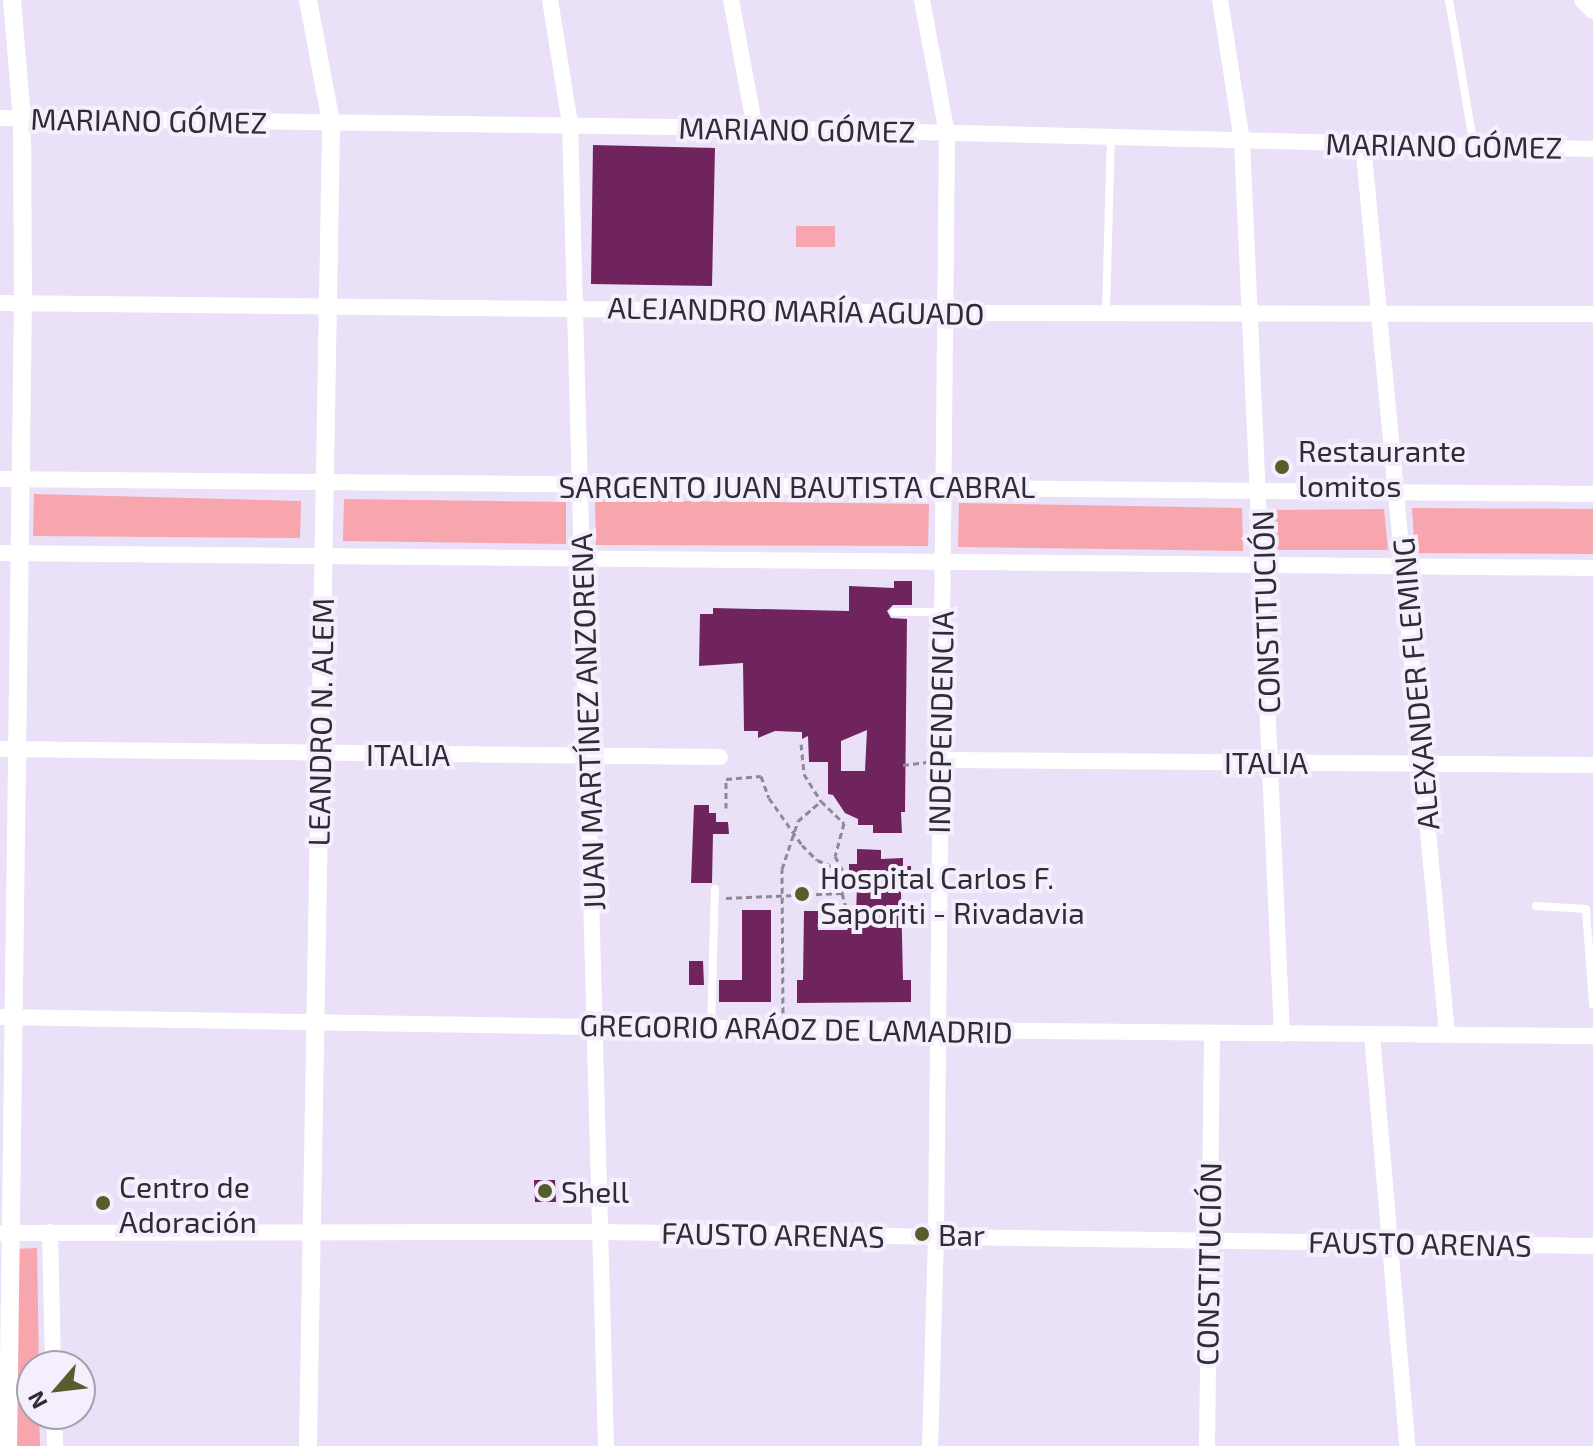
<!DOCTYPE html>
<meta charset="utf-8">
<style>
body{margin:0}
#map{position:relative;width:1593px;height:1446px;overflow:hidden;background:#eae0f7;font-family:"Exo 2",sans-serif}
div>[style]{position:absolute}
.green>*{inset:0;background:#f7a6ae}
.building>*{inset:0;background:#70245d}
.path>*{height:3px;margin-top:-1.5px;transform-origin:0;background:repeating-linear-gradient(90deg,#8f8898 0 6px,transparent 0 10px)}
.service>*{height:8px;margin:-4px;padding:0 4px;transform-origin:4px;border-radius:4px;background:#fff}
.minor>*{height:16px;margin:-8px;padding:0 8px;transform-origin:8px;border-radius:8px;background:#fff}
.tertiary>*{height:18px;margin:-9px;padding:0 9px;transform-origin:9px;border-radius:9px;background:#fff}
.dots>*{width:22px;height:22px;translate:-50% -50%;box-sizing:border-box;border:4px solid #f5effd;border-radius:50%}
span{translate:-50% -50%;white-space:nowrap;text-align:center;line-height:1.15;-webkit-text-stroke:8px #f5effd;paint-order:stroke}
.street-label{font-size:30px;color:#302c35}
.poi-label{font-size:30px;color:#302c35}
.left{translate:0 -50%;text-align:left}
.north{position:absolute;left:16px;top:1350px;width:80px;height:80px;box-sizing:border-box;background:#f5effd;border:2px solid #a6a1ad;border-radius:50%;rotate:242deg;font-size:22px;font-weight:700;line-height:32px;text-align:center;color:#302c35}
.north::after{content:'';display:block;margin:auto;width:28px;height:36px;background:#575d2b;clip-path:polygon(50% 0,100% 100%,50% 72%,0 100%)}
</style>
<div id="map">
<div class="green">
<i style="clip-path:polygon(796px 226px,835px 226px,835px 247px,796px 247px)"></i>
<i style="clip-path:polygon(34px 494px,301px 501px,300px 538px,33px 536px)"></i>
<i style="clip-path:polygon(344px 499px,566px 502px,566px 544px,343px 541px)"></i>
<i style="clip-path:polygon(595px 500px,929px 504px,928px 546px,596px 545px)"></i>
<i style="clip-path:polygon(959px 503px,1242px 508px,1243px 551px,958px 547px)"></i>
<i style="clip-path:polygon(1412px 508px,1593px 509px,1593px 554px,1415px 553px)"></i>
<i style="clip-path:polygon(1384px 509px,1388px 550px,1274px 550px,1273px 510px)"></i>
<i style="clip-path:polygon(37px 1248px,39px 1366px,32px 1366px,32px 1414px,39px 1414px,40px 1446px,9px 1446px,14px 1249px)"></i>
</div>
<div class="building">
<i style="clip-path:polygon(593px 145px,715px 148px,712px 286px,591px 284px)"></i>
<i style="clip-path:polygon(evenodd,894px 581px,912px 581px,912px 605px,893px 605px,887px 611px,891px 618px,907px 619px,905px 812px,901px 812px,902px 833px,873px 833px,873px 825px,858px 825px,858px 819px,845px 813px,833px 795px,828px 794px,828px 762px,809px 762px,808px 736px,802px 739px,802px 732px,775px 731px,758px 738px,758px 731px,744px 731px,743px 663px,699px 666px,700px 614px,713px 614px,713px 608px,849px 611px,849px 586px,894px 588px,894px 581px,867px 730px,865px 771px,841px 771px,841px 741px,867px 730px)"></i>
<i style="clip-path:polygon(694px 805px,709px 805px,709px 813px,716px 813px,716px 822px,728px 822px,729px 834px,713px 834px,712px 883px,691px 883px)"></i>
<i style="clip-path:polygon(857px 849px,881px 850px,881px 859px,903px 858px,903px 866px,911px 866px,912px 892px,901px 892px,903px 980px,911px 980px,911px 1002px,797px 1003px,797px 980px,803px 980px,804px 911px,818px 911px,818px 930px,847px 930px,856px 914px,857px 886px,849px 870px,849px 864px,857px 864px)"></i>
<i style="clip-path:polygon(742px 910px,771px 910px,771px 1002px,719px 1002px,719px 980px,742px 980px)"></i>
<i style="clip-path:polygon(689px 961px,703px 961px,704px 985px,689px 985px)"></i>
<i style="clip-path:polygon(534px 1180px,555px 1180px,556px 1202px,535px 1202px)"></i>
</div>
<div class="path">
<i style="left:801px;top:744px;width:30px;rotate:84deg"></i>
<i style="left:804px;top:774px;width:32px;rotate:58deg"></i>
<i style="left:821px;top:801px;width:32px;rotate:44deg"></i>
<i style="left:844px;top:823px;width:34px;rotate:105deg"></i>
<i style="left:835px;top:856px;width:26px;rotate:62deg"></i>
<i style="left:847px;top:879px;width:15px;rotate:110deg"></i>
<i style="left:842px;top:893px;width:22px;rotate:74deg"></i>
<i style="left:903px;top:765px;width:24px;rotate:-7deg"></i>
<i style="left:726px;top:808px;width:29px;rotate:-90deg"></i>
<i style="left:726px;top:779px;width:35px;rotate:-5deg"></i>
<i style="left:761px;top:776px;width:23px;rotate:70deg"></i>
<i style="left:769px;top:798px;width:57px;rotate:54.9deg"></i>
<i style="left:802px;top:845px;width:21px;rotate:45deg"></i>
<i style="left:817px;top:860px;width:26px;rotate:23deg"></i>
<i style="left:726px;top:898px;width:116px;rotate:-2.5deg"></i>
<i style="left:783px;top:1013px;width:144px;rotate:-90.4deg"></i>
<i style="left:782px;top:869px;width:51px;rotate:-71.6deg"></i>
<i style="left:798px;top:821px;width:30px;rotate:-41deg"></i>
</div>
<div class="service">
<i style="left:1449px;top:0;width:148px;rotate:80.3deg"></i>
<i style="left:1106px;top:312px;width:175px;rotate:-88.4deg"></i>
<i style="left:894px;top:612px;width:48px"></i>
<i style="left:1536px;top:906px;width:50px;rotate:3.4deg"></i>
<i style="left:1586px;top:909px;width:96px;rotate:85.8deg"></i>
<i style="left:711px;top:1028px;width:139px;rotate:-88.4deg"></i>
</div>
<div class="minor">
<i style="left:550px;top:0;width:126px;rotate:80.8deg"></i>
<i style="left:570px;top:124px;width:1322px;rotate:88.44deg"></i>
<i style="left:731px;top:0;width:130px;rotate:79.4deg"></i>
<i style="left:922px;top:0;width:135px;rotate:79.4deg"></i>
<i style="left:947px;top:133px;width:1103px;rotate:90.57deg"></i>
<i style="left:936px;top:1236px;width:210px;rotate:91.6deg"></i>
<i style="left:1220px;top:0;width:143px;rotate:81.1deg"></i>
<i style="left:1242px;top:141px;width:894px;rotate:87.44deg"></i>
<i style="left:0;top:118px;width:755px;rotate:0.76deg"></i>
<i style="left:755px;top:128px;width:838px;rotate:1.44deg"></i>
<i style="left:1363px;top:144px;width:893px;rotate:84.6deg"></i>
<i style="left:0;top:303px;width:947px;rotate:0.61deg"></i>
<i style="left:947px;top:313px;width:646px;rotate:0.09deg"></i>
<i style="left:0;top:479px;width:1593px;rotate:0.54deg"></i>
<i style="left:0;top:553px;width:1593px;rotate:0.54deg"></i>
<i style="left:0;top:749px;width:720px;rotate:0.64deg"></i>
<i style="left:940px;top:760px;width:653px;rotate:0.44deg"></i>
<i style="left:0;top:1017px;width:596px;rotate:0.96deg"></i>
<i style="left:596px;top:1027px;width:997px;rotate:0.52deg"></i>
<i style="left:1372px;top:1034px;width:413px;rotate:85.1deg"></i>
<i style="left:50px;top:1232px;width:134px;rotate:88.7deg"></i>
<i style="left:0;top:1233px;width:600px;rotate:-0.1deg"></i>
<i style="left:600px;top:1232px;width:993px;rotate:0.81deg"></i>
<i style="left:54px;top:1414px;width:32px;rotate:88deg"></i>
<i style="left:1207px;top:1446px;width:413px;rotate:-89.3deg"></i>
</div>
<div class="tertiary">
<i style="left:1583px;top:0;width:14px;rotate:45deg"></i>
<i style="left:8px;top:1446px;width:1143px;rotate:-89.25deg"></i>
<i style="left:23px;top:303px;width:185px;rotate:-90.3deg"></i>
<i style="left:22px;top:118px;width:118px;rotate:-94.8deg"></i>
<i style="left:308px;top:1446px;width:1324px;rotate:-89deg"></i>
<i style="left:331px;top:122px;width:124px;rotate:-100.7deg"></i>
</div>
<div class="dots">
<i style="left:1282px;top:467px;background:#575d2b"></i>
<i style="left:802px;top:894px;background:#575d2b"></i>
<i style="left:545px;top:1191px;background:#575d2b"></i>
<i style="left:103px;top:1203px;background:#575d2b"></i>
<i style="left:922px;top:1234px;background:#575d2b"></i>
</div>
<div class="street-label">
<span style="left:149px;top:120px;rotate:1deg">MARIANO GÓMEZ</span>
<span style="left:797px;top:129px;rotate:1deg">MARIANO GÓMEZ</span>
<span style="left:1444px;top:145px;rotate:1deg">MARIANO GÓMEZ</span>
<span style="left:796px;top:310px;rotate:1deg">ALEJANDRO MARÍA AGUADO</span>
<span style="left:797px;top:486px">SARGENTO JUAN BAUTISTA CABRAL</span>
<span style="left:1265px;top:612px;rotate:-92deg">CONSTITUCIÓN</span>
<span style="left:1415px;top:684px;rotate:-95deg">ALEXANDER FLEMING</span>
<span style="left:320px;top:722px;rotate:-89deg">LEANDRO N. ALEM</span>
<span style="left:587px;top:722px;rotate:-92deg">JUAN MARTÍNEZ ANZORENA</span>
<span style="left:940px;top:722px;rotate:-89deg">INDEPENDENCIA</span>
<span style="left:408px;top:754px">ITALIA</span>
<span style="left:1266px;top:762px">ITALIA</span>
<span style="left:796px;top:1028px;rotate:1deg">GREGORIO ARÁOZ DE LAMADRID</span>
<span style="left:773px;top:1234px;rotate:1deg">FAUSTO ARENAS</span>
<span style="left:1420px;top:1243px;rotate:1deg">FAUSTO ARENAS</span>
<span style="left:1208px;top:1264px;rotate:-89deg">CONSTITUCIÓN</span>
</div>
<div class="poi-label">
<span class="left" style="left:1298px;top:467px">Restaurante<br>lomitos</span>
<span class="left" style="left:820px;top:894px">Hospital Carlos F.<br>Saporiti - Rivadavia</span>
<span class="left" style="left:119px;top:1203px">Centro de<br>Adoración</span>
<span class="left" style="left:561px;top:1191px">Shell</span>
<span class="left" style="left:938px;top:1234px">Bar</span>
</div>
<div class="north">N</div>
</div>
